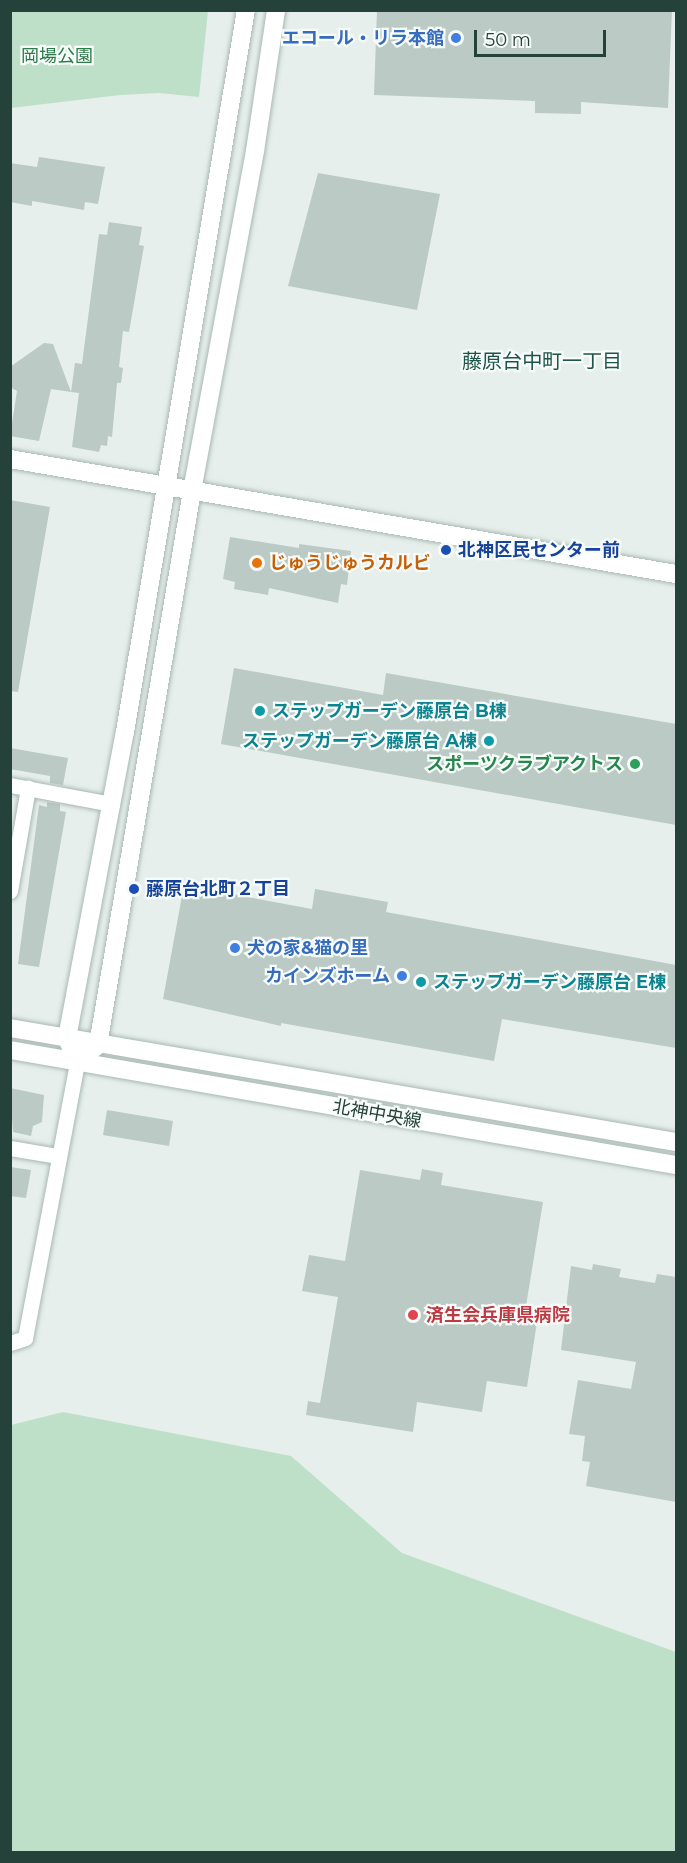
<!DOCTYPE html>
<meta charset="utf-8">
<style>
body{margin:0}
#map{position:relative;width:687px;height:1863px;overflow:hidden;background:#e6efeb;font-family:Montserrat,"Noto Sans JP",sans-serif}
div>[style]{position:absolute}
.green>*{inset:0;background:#bfe0c8}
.building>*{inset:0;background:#bbcac4}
.roads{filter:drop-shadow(0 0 2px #a8b8b2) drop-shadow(0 0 2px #a8b8b2)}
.street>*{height:15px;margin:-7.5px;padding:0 7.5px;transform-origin:7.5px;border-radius:7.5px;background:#fff}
.secondary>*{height:18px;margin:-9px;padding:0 9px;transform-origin:9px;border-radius:9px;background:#fff}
.dots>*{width:16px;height:16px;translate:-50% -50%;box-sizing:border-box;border:3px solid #f7fbf9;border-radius:50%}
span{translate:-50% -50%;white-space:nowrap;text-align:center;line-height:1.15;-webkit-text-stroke:4.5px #f7fbf9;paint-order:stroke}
.shop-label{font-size:18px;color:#366cbe;font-weight:700}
.right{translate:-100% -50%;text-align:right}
.left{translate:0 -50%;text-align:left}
.park-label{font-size:18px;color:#2d7a4b}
.transit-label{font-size:18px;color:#164399;font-weight:700}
.food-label{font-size:18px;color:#c56008;font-weight:700}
.culture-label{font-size:18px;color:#0d838f;font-weight:700}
.leisure-label{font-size:18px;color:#27864d;font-weight:700}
.street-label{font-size:18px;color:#24423a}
.health-label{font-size:18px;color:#be3a42;font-weight:700}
.neighbourhood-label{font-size:20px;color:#1f5548}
.frame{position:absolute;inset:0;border:12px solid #24423a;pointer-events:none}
.scale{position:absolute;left:474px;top:30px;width:132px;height:27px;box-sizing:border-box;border:3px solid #24423a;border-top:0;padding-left:8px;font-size:18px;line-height:21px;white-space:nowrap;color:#24423a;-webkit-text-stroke:4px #f7fbf9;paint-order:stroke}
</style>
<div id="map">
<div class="green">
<i style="clip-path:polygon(10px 11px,208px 11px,199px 97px,159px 93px,120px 95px,11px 108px)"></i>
<i style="clip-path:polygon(63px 1412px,291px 1456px,402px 1553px,676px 1652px,676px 1852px,11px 1852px,11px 1425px)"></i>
</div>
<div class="building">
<i style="clip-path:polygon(377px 10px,672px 10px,668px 108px,581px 102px,581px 114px,535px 113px,535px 101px,374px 95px)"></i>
<i style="clip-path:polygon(39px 157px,105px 167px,98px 204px,85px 202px,84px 210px,32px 201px,32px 206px,10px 202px,10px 163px,37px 167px)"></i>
<i style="clip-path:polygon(318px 173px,440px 194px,417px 310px,288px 286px)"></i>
<i style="clip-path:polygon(109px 222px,142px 227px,139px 245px,144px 246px,129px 332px,123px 331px,119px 367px,123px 368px,121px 383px,117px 383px,112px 437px,108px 436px,107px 446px,101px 445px,99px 452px,72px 447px,79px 393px,71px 392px,75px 363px,82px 364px,99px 234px,107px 235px)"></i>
<i style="clip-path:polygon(44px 343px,53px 344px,71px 392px,51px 389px,39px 441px,10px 436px,17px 391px,10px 387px,10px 367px)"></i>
<i style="clip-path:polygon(10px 500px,50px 507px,18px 692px,10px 691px)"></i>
<i style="clip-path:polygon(230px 537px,299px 548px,299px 544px,351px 551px,347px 585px,341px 584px,338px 603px,269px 588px,268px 595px,234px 589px,235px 582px,223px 579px)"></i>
<i style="clip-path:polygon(234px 668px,383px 695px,386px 673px,676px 724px,676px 825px,221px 744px)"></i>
<i style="clip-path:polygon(10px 748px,68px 758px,63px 785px,50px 783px,50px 776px,10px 769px)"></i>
<i style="clip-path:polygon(47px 802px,60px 804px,60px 811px,66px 812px,39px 967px,18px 964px,39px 805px,47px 807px)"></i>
<i style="clip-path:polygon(184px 885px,312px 909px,315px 889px,388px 902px,386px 912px,676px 965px,676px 1048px,502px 1019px,494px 1061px,281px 1023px,281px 1026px,163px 999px)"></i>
<i style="clip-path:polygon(10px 1088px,44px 1095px,42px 1122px,33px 1126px,31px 1136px,13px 1132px)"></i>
<i style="clip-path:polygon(107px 1110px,173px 1121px,169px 1146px,103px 1135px)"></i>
<i style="clip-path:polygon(10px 1167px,31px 1170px,26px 1198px,10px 1196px)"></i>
<i style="clip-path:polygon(422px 1169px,443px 1173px,441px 1185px,543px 1202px,526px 1306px,539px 1309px,527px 1387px,487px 1381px,482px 1412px,417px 1402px,413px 1432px,306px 1415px,308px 1401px,320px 1403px,338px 1297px,302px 1291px,309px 1255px,345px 1261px,360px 1170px,420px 1180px)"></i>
<i style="clip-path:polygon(593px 1264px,621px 1269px,619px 1277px,655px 1283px,657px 1274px,676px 1277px,676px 1502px,586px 1486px,590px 1462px,582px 1461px,585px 1436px,569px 1434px,578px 1380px,631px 1389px,636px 1362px,561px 1350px,571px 1266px,592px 1270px)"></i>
</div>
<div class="roads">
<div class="street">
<i style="left:10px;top:785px;width:104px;rotate:10.6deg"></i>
<i style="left:10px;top:891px;width:105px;rotate:-80.1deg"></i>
<i style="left:10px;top:1148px;width:49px;rotate:9.5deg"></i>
<i style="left:10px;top:1343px;width:16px;rotate:-18deg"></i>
<i style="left:25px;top:1338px;width:281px;rotate:-79.3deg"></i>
</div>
<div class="secondary">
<i style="left:10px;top:459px;width:676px;rotate:9.8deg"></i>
<i style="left:10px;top:1028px;width:676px;rotate:9.71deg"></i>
<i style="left:10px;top:1050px;width:676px;rotate:9.8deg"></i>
<i style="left:77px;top:1062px;width:27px;rotate:-39deg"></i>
<i style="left:98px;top:1045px;width:562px;rotate:-80.37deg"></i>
<i style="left:192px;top:491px;width:346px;rotate:-79.5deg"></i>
<i style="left:255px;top:151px;width:143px;rotate:-81.5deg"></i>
<i style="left:77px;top:1062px;width:26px;rotate:-113deg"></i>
<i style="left:67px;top:1038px;width:311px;rotate:-79.3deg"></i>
<i style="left:125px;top:732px;width:732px;rotate:-80.49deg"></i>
</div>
</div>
<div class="dots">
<i style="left:456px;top:38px;background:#3f7fe0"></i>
<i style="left:446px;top:550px;background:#1a4fb4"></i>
<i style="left:257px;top:563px;background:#e8710a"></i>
<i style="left:260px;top:711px;background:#0f9aa8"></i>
<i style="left:489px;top:741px;background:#0f9aa8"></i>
<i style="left:635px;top:764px;background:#2e9e5b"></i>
<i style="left:134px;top:889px;background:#1a4fb4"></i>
<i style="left:235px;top:948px;background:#3f7fe0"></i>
<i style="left:402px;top:976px;background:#3f7fe0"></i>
<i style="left:421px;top:982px;background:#0f9aa8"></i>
<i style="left:413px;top:1315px;background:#e0444e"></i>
</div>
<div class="shop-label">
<span class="right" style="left:444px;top:38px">エコール・リラ本館</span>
<span class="left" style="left:247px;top:948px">犬の家&amp;猫の里</span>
<span class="right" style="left:390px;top:976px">カインズホーム</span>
</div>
<div class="park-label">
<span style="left:57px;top:56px">岡場公園</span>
</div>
<div class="transit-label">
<span class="left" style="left:458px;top:550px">北神区民センター前</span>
<span class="left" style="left:146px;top:889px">藤原台北町２丁目</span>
</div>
<div class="food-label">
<span class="left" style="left:269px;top:563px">じゅうじゅうカルビ</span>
</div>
<div class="culture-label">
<span class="left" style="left:272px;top:711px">ステップガーデン藤原台 B棟</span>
<span class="right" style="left:477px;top:741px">ステップガーデン藤原台 A棟</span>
<span class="left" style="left:433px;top:982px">ステップガーデン藤原台 E棟</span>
</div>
<div class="leisure-label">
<span class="right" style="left:623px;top:764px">スポーツクラブアクトス</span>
</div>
<div class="street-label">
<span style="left:377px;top:1114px;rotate:10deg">北神中央線</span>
</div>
<div class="health-label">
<span class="left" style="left:426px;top:1315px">済生会兵庫県病院</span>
</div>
<div class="neighbourhood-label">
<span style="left:542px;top:361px">藤原台中町一丁目</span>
</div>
<div class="frame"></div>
<div class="scale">50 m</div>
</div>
